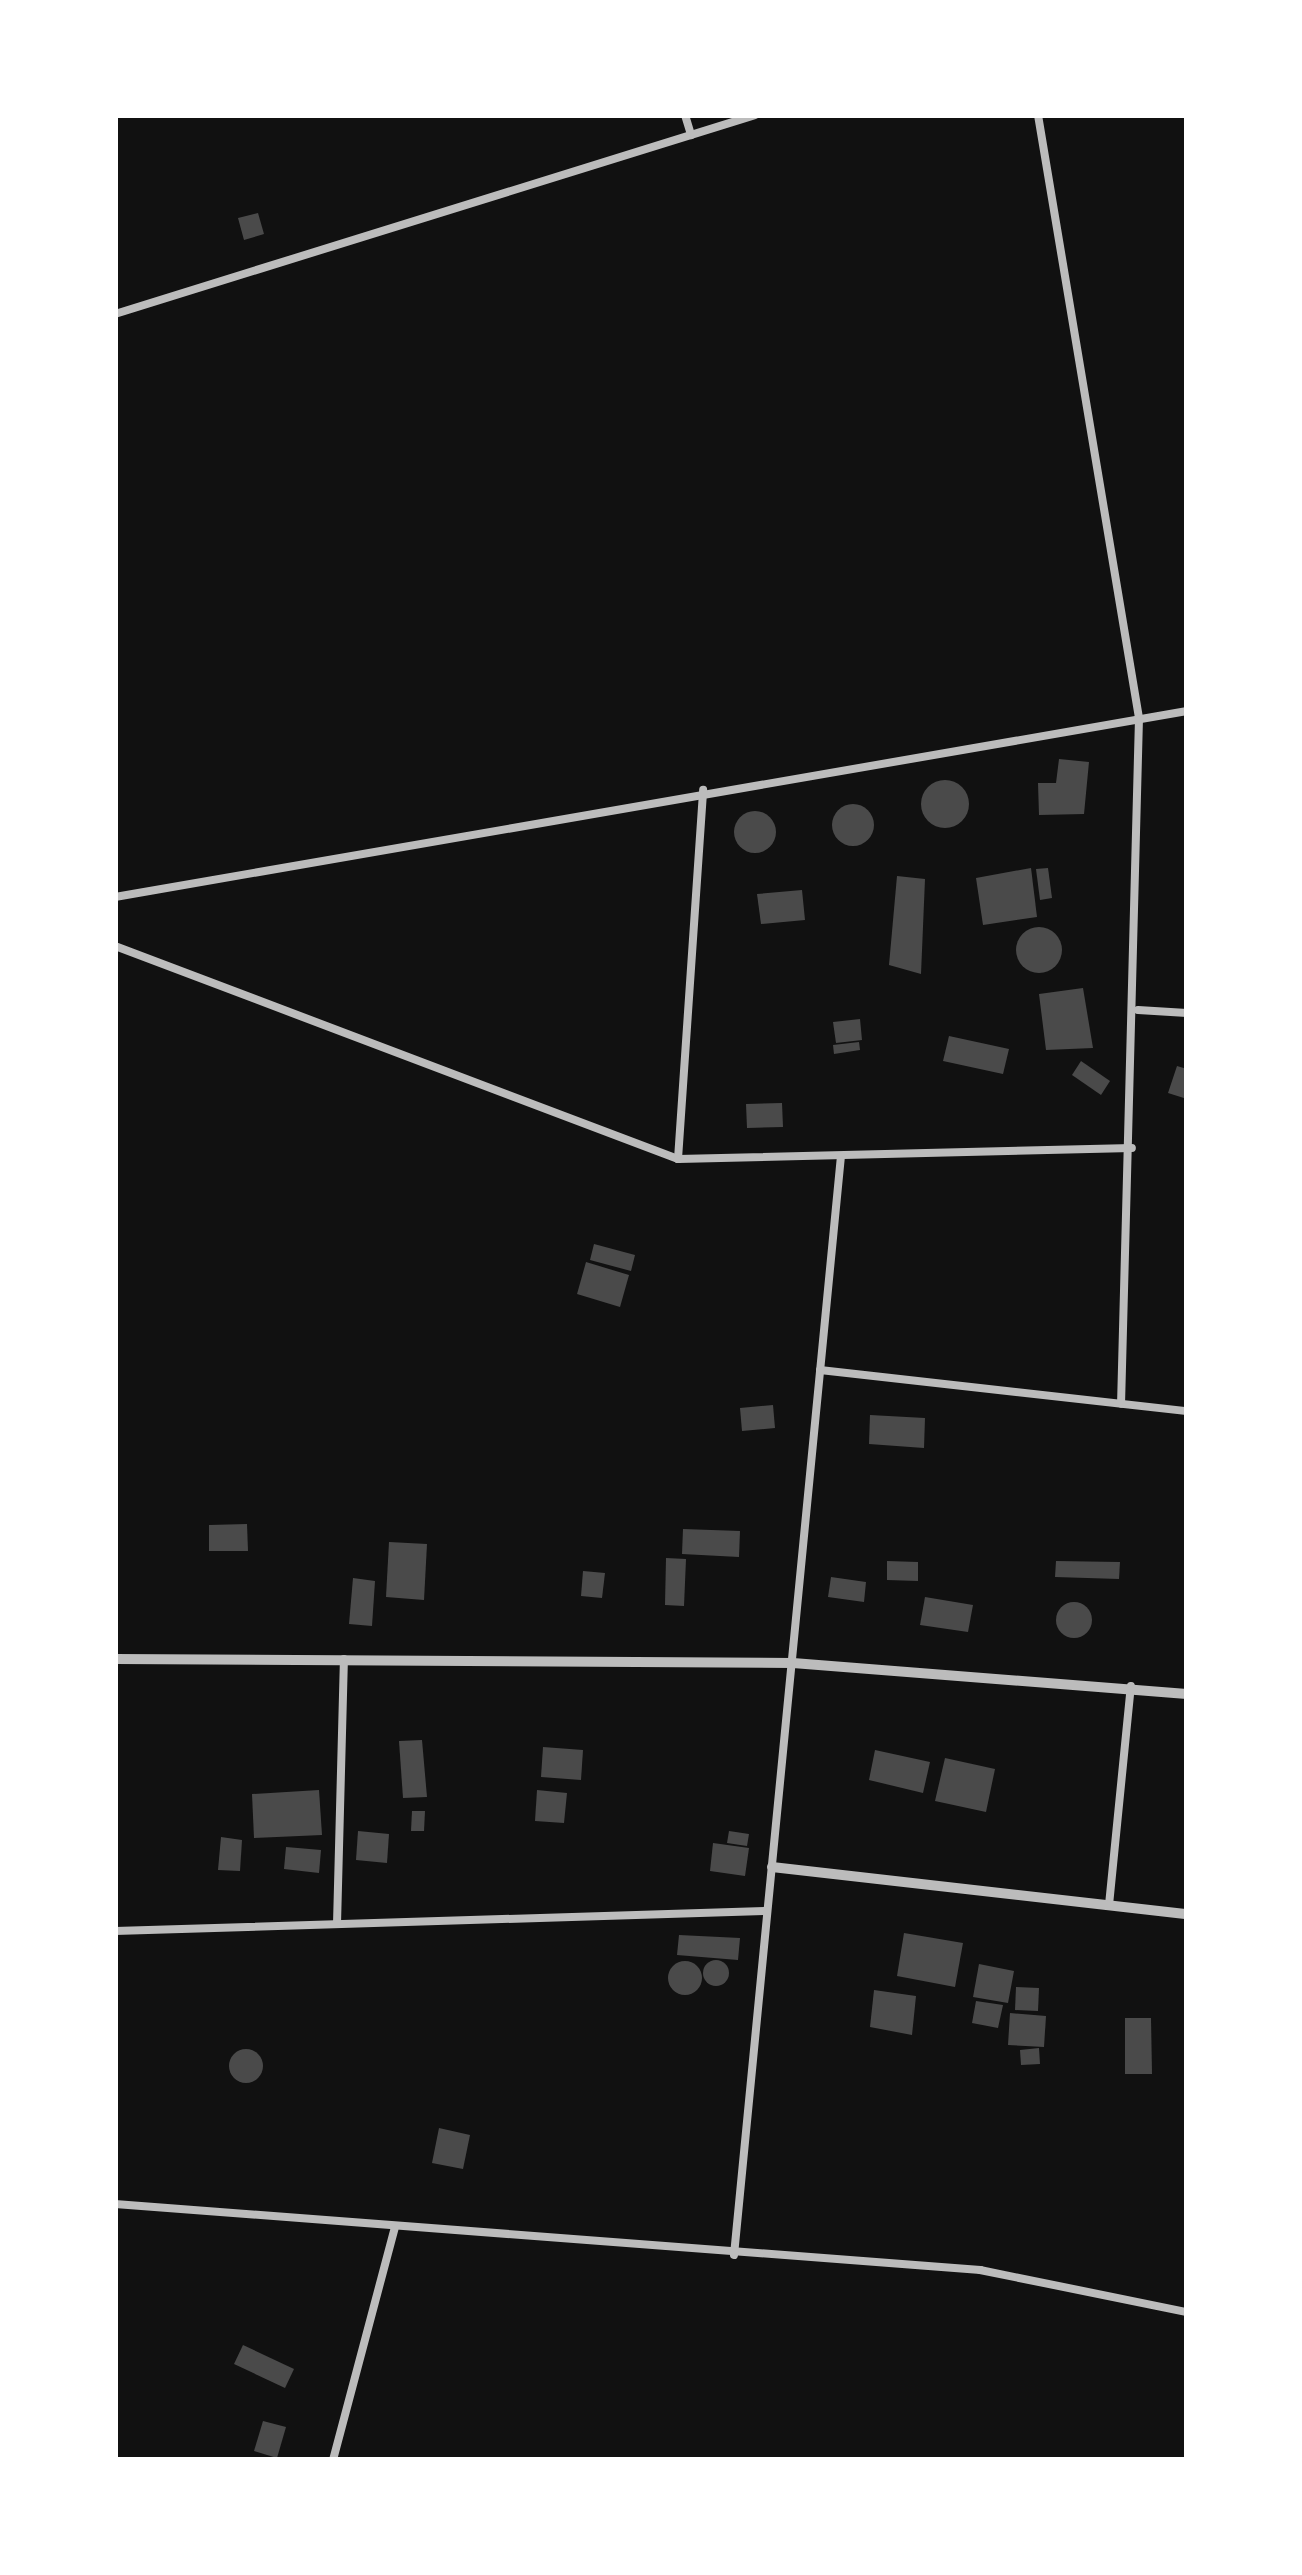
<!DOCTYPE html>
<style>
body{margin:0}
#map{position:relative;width:1302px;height:2575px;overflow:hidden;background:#111;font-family:Barlow,sans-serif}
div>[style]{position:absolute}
.building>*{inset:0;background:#4a4a4a}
.round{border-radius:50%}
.service>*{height:8px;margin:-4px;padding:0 4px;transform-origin:4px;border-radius:4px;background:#bcbcbc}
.minor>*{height:10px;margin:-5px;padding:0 5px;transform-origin:5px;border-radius:5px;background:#bcbcbc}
span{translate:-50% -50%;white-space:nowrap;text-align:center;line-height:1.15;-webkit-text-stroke:8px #fff;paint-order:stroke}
.frame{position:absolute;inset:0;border:118px solid #fff;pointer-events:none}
</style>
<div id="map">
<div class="building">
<i style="clip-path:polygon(258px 213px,264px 234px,244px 240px,238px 218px)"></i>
<i style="clip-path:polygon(1059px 759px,1089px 762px,1084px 814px,1039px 815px,1038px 783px,1056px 783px)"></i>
<i class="round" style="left:921px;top:780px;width:48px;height:48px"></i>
<i class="round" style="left:832px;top:804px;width:42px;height:42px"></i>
<i class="round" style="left:734px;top:811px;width:42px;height:42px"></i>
<i style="clip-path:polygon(1031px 868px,1037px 917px,983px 925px,976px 878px)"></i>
<i style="clip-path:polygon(1048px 868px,1052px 898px,1040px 900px,1036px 869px)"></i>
<i style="clip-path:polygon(897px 876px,925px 879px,921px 974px,889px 965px)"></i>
<i style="clip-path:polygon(802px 890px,805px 920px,761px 924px,757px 894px)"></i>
<i class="round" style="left:1016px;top:927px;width:46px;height:46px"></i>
<i style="clip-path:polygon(1083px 988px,1093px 1048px,1046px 1050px,1039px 994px)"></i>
<i style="clip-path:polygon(860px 1019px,862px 1040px,836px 1043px,833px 1022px)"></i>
<i style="clip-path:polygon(949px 1036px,1009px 1049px,1003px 1074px,943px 1061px)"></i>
<i style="clip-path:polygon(859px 1042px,860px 1050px,834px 1054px,833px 1045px)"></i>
<i style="clip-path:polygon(1081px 1061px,1110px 1081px,1101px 1095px,1072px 1075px)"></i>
<i style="clip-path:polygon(1177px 1066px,1187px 1069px,1187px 1099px,1168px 1093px)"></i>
<i style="clip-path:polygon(782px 1103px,783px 1127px,747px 1128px,746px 1104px)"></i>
<i style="clip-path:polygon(594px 1244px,635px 1255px,631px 1271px,590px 1260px)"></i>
<i style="clip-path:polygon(586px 1262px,629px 1275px,620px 1307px,577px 1294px)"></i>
<i style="clip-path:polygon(773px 1405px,775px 1428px,742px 1431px,740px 1408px)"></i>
<i style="clip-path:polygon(870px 1415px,925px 1418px,924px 1448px,869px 1444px)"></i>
<i style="clip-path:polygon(247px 1524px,248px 1551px,209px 1551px,209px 1525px)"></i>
<i style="clip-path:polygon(683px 1529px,740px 1531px,739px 1557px,682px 1554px)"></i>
<i style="clip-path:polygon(389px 1542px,427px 1544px,424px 1600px,386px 1597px)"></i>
<i style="clip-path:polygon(666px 1558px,686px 1559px,684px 1606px,665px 1605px)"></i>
<i style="clip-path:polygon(887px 1561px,918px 1562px,918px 1581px,887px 1580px)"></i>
<i style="clip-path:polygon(1056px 1561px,1120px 1562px,1119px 1579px,1055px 1577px)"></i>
<i style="clip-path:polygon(583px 1571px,605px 1573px,602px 1598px,581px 1596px)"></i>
<i style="clip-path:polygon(831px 1577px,866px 1582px,864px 1602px,828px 1597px)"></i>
<i style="clip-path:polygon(353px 1578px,375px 1581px,372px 1626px,349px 1624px)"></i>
<i style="clip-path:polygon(925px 1597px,973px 1605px,968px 1632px,920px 1625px)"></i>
<i class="round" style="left:1056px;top:1602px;width:36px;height:36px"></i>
<i style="clip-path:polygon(422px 1740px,427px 1797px,403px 1798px,399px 1741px)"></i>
<i style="clip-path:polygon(543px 1747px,583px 1750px,581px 1780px,541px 1777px)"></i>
<i style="clip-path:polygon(875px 1750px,930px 1762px,923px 1793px,869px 1780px)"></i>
<i style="clip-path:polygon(945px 1758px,995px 1769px,986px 1812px,935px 1801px)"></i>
<i style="clip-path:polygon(319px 1790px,322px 1835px,254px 1838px,252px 1794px)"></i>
<i style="clip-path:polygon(537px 1790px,567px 1793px,564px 1823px,535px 1821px)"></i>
<i style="clip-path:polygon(412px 1811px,425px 1811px,424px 1831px,411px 1831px)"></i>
<i style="clip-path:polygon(358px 1831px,389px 1834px,387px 1863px,356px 1860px)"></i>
<i style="clip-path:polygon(729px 1831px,749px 1834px,747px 1846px,727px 1843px)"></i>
<i style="clip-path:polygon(221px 1837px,242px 1840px,240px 1871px,218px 1870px)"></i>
<i style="clip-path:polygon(713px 1843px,749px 1848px,745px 1876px,710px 1871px)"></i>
<i style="clip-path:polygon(286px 1847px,321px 1850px,319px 1873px,284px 1869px)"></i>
<i style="clip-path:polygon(904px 1933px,963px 1943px,955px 1987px,897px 1976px)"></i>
<i style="clip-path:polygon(679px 1935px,740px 1938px,738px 1960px,677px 1955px)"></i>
<i class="round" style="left:703px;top:1960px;width:26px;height:26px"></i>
<i class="round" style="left:668px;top:1961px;width:34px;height:34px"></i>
<i style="clip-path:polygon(979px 1964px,1014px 1971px,1008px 2003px,973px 1997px)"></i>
<i style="clip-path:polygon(1016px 1987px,1039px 1988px,1038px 2011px,1015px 2010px)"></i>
<i style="clip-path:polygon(874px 1990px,916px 1996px,912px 2035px,870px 2027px)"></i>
<i style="clip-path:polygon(976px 2001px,1003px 2005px,998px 2028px,972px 2023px)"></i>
<i style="clip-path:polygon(1010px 2013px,1046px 2016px,1044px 2047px,1008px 2045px)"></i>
<i style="clip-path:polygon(1125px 2018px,1151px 2018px,1152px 2074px,1125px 2074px)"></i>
<i style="clip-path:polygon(1039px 2048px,1040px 2064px,1021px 2065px,1020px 2050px)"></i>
<i class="round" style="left:229px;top:2049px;width:34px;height:34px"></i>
<i style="clip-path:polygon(439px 2128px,470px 2135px,463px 2169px,432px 2163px)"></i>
<i style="clip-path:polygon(243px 2345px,294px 2369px,285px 2388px,234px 2364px)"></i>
<i style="clip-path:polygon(263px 2421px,286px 2427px,277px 2458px,254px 2451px)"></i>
</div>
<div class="service">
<i style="left:685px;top:115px;width:21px;rotate:73deg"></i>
<i style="left:1038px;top:115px;width:611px;rotate:80.49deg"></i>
<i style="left:1139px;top:718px;width:686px;rotate:91.5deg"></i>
<i style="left:115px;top:314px;width:670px;rotate:-17.27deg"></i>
<i style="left:115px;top:897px;width:1088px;rotate:-9.84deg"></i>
<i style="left:115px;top:946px;width:602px;rotate:20.72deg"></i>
<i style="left:678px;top:1159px;width:454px;rotate:-1.4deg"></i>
<i style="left:1138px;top:1010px;width:49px;rotate:3.5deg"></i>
<i style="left:678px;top:1159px;width:370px;rotate:-86.1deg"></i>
<i style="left:820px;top:1370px;width:369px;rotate:6.4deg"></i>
<i style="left:1109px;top:1905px;width:220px;rotate:-84.3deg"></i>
<i style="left:337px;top:1924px;width:265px;rotate:-88.5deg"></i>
<i style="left:115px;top:1931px;width:652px;rotate:-1.76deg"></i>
<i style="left:115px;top:2204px;width:868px;rotate:4.36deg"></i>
<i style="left:980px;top:2270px;width:211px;rotate:11.5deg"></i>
<i style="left:734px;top:2255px;width:1104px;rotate:-84.44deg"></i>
<i style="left:333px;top:2460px;width:241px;rotate:-75.1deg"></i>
</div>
<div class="minor">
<i style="left:115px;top:1659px;width:678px;rotate:0.34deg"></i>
<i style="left:793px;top:1663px;width:395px;rotate:4.5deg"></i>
<i style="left:772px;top:1867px;width:418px;rotate:6.5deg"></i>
</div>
<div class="frame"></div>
</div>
